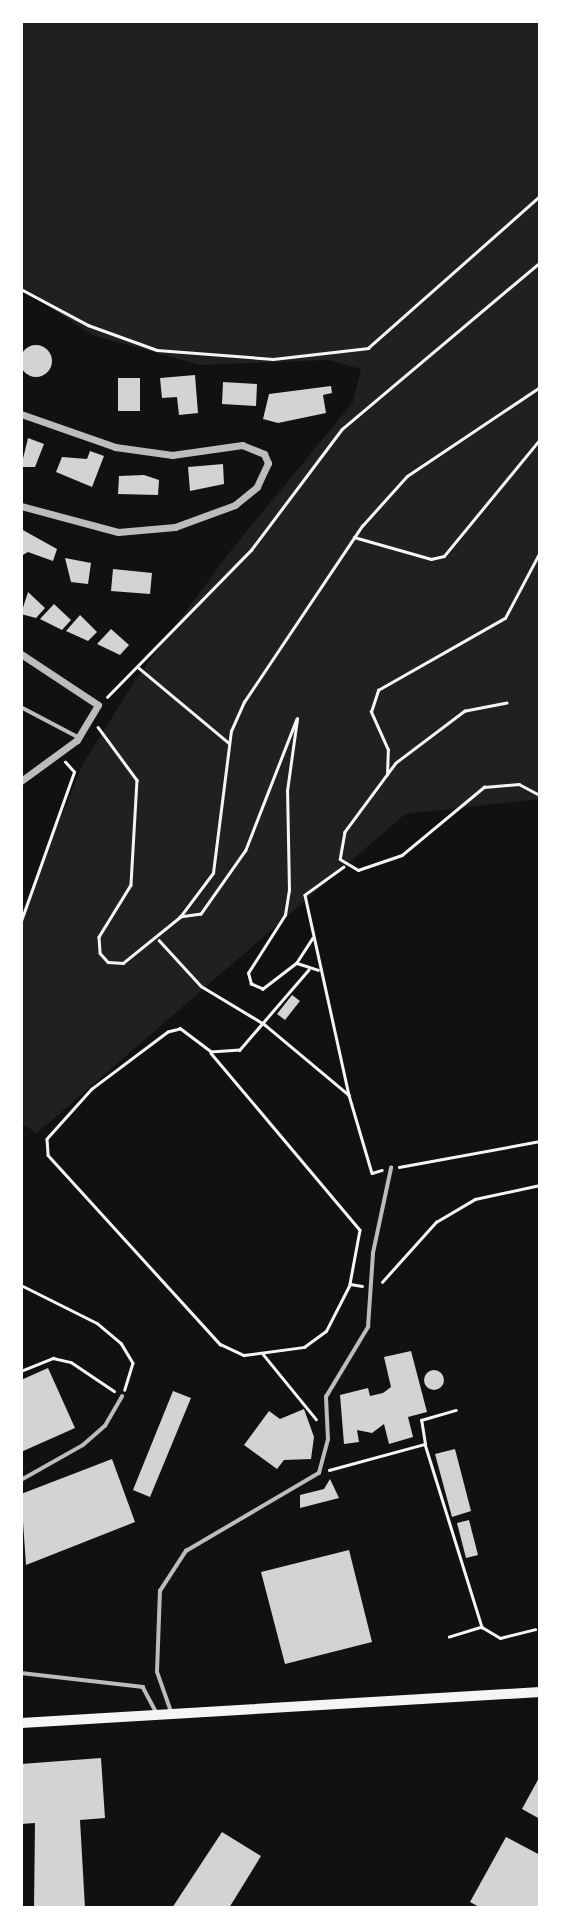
<!DOCTYPE html>
<style>
body{margin:0}
#map{position:relative;width:561px;height:1929px;overflow:hidden;background:#111;font-family:Poppins,sans-serif}
div>[style]{position:absolute}
.green>*{inset:0;background:#202020}
.building>*{inset:0;background:#d3d3d3}
.round{border-radius:50%}
.path>*{height:2.5px;margin:-1.25px;padding:0 1.25px;transform-origin:1.25px;border-radius:1.25px;background:#f5f5f5}
.service>*{height:3.5px;margin:-1.75px;padding:0 1.75px;transform-origin:1.75px;border-radius:1.75px;background:#bcbcbc}
.minor>*{height:7px;margin:-3.5px;padding:0 3.5px;transform-origin:3.5px;border-radius:3.5px;background:#bcbcbc}
.secondary>*{height:10px;margin:-5px;padding:0 5px;transform-origin:5px;border-radius:5px;background:#f5f5f5}
span{translate:-50% -50%;white-space:nowrap;text-align:center;line-height:1.15;-webkit-text-stroke:7px #fff;paint-order:stroke}
.frame{position:absolute;inset:0;border:23px solid #fff;pointer-events:none}
</style>
<div id="map">
<div class="green">
<i style="clip-path:polygon(21px 21px,540px 21px,540px 799px,405px 814px,37px 1133px,21px 1123px,21px 913px,83px 764px,134px 682px,229px 553px,353px 402px,361px 369px,328px 360px,200px 365px,92px 335px,21px 288px)"></i>
</div>
<div class="building">
<i class="round" style="left:20px;top:345px;width:32px;height:32px"></i>
<i style="clip-path:polygon(195px 375px,198px 413px,179px 415px,177px 397px,162px 398px,160px 378px)"></i>
<i style="clip-path:polygon(118px 378px,140px 378px,140px 411px,118px 411px)"></i>
<i style="clip-path:polygon(223px 382px,257px 384px,256px 406px,222px 404px)"></i>
<i style="clip-path:polygon(331px 386px,332px 393px,323px 395px,326px 413px,278px 423px,263px 419px,269px 394px)"></i>
<i style="clip-path:polygon(28px 438px,44px 444px,35px 467px,21px 467px)"></i>
<i style="clip-path:polygon(90px 451px,104px 456px,92px 487px,56px 472px,62px 457px,87px 459px)"></i>
<i style="clip-path:polygon(223px 464px,224px 484px,190px 491px,188px 467px)"></i>
<i style="clip-path:polygon(144px 475px,159px 480px,158px 495px,118px 494px,119px 476px)"></i>
<i style="clip-path:polygon(21px 529px,57px 549px,53px 561px,28px 552px,21px 556px)"></i>
<i style="clip-path:polygon(65px 558px,91px 563px,88px 584px,71px 582px)"></i>
<i style="clip-path:polygon(113px 569px,152px 573px,150px 594px,111px 591px)"></i>
<i style="clip-path:polygon(28px 592px,45px 608px,36px 618px,21px 614px)"></i>
<i style="clip-path:polygon(54px 604px,71px 620px,62px 630px,40px 619px)"></i>
<i style="clip-path:polygon(80px 615px,97px 632px,88px 641px,66px 631px)"></i>
<i style="clip-path:polygon(111px 629px,129px 645px,120px 655px,97px 644px)"></i>
<i style="clip-path:polygon(292px 995px,300px 1001px,285px 1020px,277px 1014px)"></i>
<i style="clip-path:polygon(411px 1351px,427px 1412px,408px 1417px,413px 1437px,389px 1444px,384px 1424px,372px 1433px,357px 1430px,359px 1442px,344px 1444px,340px 1395px,368px 1388px,370px 1396px,383px 1393px,391px 1387px,384px 1357px)"></i>
<i style="clip-path:polygon(48px 1368px,75px 1428px,21px 1452px,21px 1380px)"></i>
<i class="round" style="left:424px;top:1370px;width:20px;height:20px"></i>
<i style="clip-path:polygon(173px 1391px,191px 1398px,150px 1497px,133px 1490px)"></i>
<i style="clip-path:polygon(304px 1409px,314px 1437px,311px 1459px,284px 1460px,277px 1469px,244px 1445px,269px 1411px,280px 1419px)"></i>
<i style="clip-path:polygon(455px 1449px,471px 1511px,452px 1517px,435px 1454px)"></i>
<i style="clip-path:polygon(112px 1459px,135px 1522px,26px 1565px,21px 1494px)"></i>
<i style="clip-path:polygon(330px 1479px,339px 1498px,300px 1508px,300px 1495px,324px 1489px)"></i>
<i style="clip-path:polygon(469px 1520px,478px 1555px,466px 1558px,457px 1523px)"></i>
<i style="clip-path:polygon(349px 1550px,372px 1642px,285px 1664px,261px 1572px)"></i>
<i style="clip-path:polygon(101px 1758px,105px 1818px,80px 1820px,85px 1908px,34px 1908px,35px 1823px,21px 1824px,21px 1764px)"></i>
<i style="clip-path:polygon(540px 1776px,540px 1819px,522px 1809px)"></i>
<i style="clip-path:polygon(222px 1832px,261px 1856px,229px 1908px,172px 1908px)"></i>
<i style="clip-path:polygon(506px 1837px,540px 1855px,540px 1908px,481px 1908px,470px 1902px)"></i>
</div>
<div class="path">
<i style="left:21px;top:289px;width:76px;rotate:28.2deg"></i>
<i style="left:88px;top:325px;width:73px;rotate:19.9deg"></i>
<i style="left:157px;top:350px;width:116px;rotate:4.4deg"></i>
<i style="left:273px;top:359px;width:96px;rotate:-6.6deg"></i>
<i style="left:368px;top:348px;width:230px;rotate:-41.5deg"></i>
<i style="left:354px;top:537px;width:80px;rotate:15.9deg"></i>
<i style="left:431px;top:559px;width:13px;rotate:-13deg"></i>
<i style="left:444px;top:556px;width:151px;rotate:-50.6deg"></i>
<i style="left:139px;top:668px;width:117px;rotate:39.8deg"></i>
<i style="left:107px;top:697px;width:206px;rotate:-45.6deg"></i>
<i style="left:251px;top:550px;width:151px;rotate:-53.1deg"></i>
<i style="left:342px;top:429px;width:259px;rotate:-40.1deg"></i>
<i style="left:507px;top:703px;width:43px;rotate:169.2deg"></i>
<i style="left:465px;top:711px;width:86px;rotate:143deg"></i>
<i style="left:396px;top:763px;width:86px;rotate:126.5deg"></i>
<i style="left:345px;top:832px;width:27px;rotate:100deg"></i>
<i style="left:340px;top:859px;width:21px;rotate:31deg"></i>
<i style="left:358px;top:870px;width:46px;rotate:-18.8deg"></i>
<i style="left:402px;top:855px;width:107px;rotate:-39.7deg"></i>
<i style="left:484px;top:787px;width:35px;rotate:-5deg"></i>
<i style="left:519px;top:784px;width:24px;rotate:28deg"></i>
<i style="left:98px;top:727px;width:66px;rotate:53.7deg"></i>
<i style="left:137px;top:780px;width:105px;rotate:93.3deg"></i>
<i style="left:131px;top:885px;width:61px;rotate:121.6deg"></i>
<i style="left:99px;top:937px;width:16px;rotate:86deg"></i>
<i style="left:100px;top:953px;width:12px;rotate:48deg"></i>
<i style="left:108px;top:962px;width:15px;rotate:4deg"></i>
<i style="left:123px;top:963px;width:73px;rotate:-38.9deg"></i>
<i style="left:387px;top:775px;width:25px;rotate:-88deg"></i>
<i style="left:388px;top:750px;width:42px;rotate:-114.1deg"></i>
<i style="left:371px;top:712px;width:23px;rotate:-72deg"></i>
<i style="left:378px;top:690px;width:146px;rotate:-29.6deg"></i>
<i style="left:505px;top:618px;width:75px;rotate:-62.1deg"></i>
<i style="left:344px;top:867px;width:48px;rotate:144.3deg"></i>
<i style="left:305px;top:895px;width:205px;rotate:77.6deg"></i>
<i style="left:21px;top:921px;width:158px;rotate:-70.4deg"></i>
<i style="left:74px;top:772px;width:13px;rotate:-132deg"></i>
<i style="left:313px;top:938px;width:30px;rotate:123deg"></i>
<i style="left:297px;top:963px;width:22px;rotate:18deg"></i>
<i style="left:159px;top:940px;width:62px;rotate:47.6deg"></i>
<i style="left:201px;top:986px;width:74px;rotate:31.1deg"></i>
<i style="left:264px;top:1024px;width:111px;rotate:39.9deg"></i>
<i style="left:349px;top:1095px;width:81px;rotate:73.6deg"></i>
<i style="left:372px;top:1173px;width:10px;rotate:-17deg"></i>
<i style="left:297px;top:963px;width:43px;rotate:142.6deg"></i>
<i style="left:263px;top:989px;width:13px;rotate:-157deg"></i>
<i style="left:251px;top:984px;width:11px;rotate:-105deg"></i>
<i style="left:248px;top:973px;width:69px;rotate:-57.5deg"></i>
<i style="left:285px;top:915px;width:24px;rotate:-81deg"></i>
<i style="left:289px;top:891px;width:100px;rotate:-91.1deg"></i>
<i style="left:287px;top:791px;width:73px;rotate:-82.1deg"></i>
<i style="left:297px;top:719px;width:141px;rotate:111.3deg"></i>
<i style="left:246px;top:850px;width:78px;rotate:125.1deg"></i>
<i style="left:201px;top:914px;width:21px;rotate:172deg"></i>
<i style="left:180px;top:917px;width:55px;rotate:-53.1deg"></i>
<i style="left:213px;top:873px;width:143px;rotate:-82.8deg"></i>
<i style="left:231px;top:731px;width:32px;rotate:-66deg"></i>
<i style="left:244px;top:702px;width:212px;rotate:-56.2deg"></i>
<i style="left:362px;top:526px;width:67px;rotate:-48deg"></i>
<i style="left:407px;top:476px;width:160px;rotate:-33.8deg"></i>
<i style="left:309px;top:970px;width:106px;rotate:130.8deg"></i>
<i style="left:240px;top:1050px;width:29px;rotate:176deg"></i>
<i style="left:211px;top:1052px;width:39px;rotate:-143deg"></i>
<i style="left:180px;top:1029px;width:12px;rotate:166deg"></i>
<i style="left:168px;top:1032px;width:95px;rotate:143.1deg"></i>
<i style="left:92px;top:1089px;width:67px;rotate:132deg"></i>
<i style="left:47px;top:1139px;width:16px;rotate:86deg"></i>
<i style="left:48px;top:1155px;width:256px;rotate:47.7deg"></i>
<i style="left:220px;top:1344px;width:26px;rotate:25deg"></i>
<i style="left:244px;top:1355px;width:61px;rotate:-7.6deg"></i>
<i style="left:304px;top:1347px;width:27px;rotate:-36deg"></i>
<i style="left:326px;top:1331px;width:53px;rotate:-62.9deg"></i>
<i style="left:350px;top:1284px;width:12px;rotate:9deg"></i>
<i style="left:211px;top:1053px;width:231px;rotate:49.9deg"></i>
<i style="left:360px;top:1230px;width:55px;rotate:100.5deg"></i>
<i style="left:399px;top:1167px;width:143px;rotate:-10.4deg"></i>
<i style="left:382px;top:1282px;width:81px;rotate:-48deg"></i>
<i style="left:436px;top:1222px;width:45px;rotate:-30.5deg"></i>
<i style="left:475px;top:1199px;width:66px;rotate:-12.2deg"></i>
<i style="left:21px;top:1285px;width:85px;rotate:26.6deg"></i>
<i style="left:97px;top:1323px;width:31px;rotate:40deg"></i>
<i style="left:121px;top:1343px;width:23px;rotate:59deg"></i>
<i style="left:133px;top:1363px;width:28px;rotate:107deg"></i>
<i style="left:263px;top:1354px;width:84px;rotate:50.8deg"></i>
<i style="left:21px;top:1371px;width:35px;rotate:-22deg"></i>
<i style="left:53px;top:1358px;width:18px;rotate:13deg"></i>
<i style="left:71px;top:1362px;width:52px;rotate:34deg"></i>
<i style="left:425px;top:1444px;width:24px;rotate:-99deg"></i>
<i style="left:421px;top:1420px;width:36px;rotate:-16deg"></i>
<i style="left:329px;top:1470px;width:99px;rotate:-15.2deg"></i>
<i style="left:425px;top:1444px;width:192px;rotate:72.7deg"></i>
<i style="left:482px;top:1627px;width:34px;rotate:163deg"></i>
<i style="left:482px;top:1627px;width:21px;rotate:31deg"></i>
<i style="left:500px;top:1638px;width:36px;rotate:-14deg"></i>
</div>
<div class="service">
<i style="left:21px;top:707px;width:64px;rotate:27.8deg"></i>
<i style="left:21px;top:1480px;width:71px;rotate:-29.4deg"></i>
<i style="left:83px;top:1445px;width:29px;rotate:-41deg"></i>
<i style="left:105px;top:1426px;width:34px;rotate:-60deg"></i>
<i style="left:21px;top:1673px;width:123px;rotate:6.5deg"></i>
<i style="left:143px;top:1687px;width:30px;rotate:62deg"></i>
<i style="left:171px;top:1712px;width:42px;rotate:-109.3deg"></i>
<i style="left:157px;top:1672px;width:81px;rotate:-87.9deg"></i>
<i style="left:160px;top:1591px;width:48px;rotate:-57deg"></i>
<i style="left:186px;top:1551px;width:154px;rotate:-30.4deg"></i>
<i style="left:319px;top:1473px;width:34px;rotate:-75deg"></i>
<i style="left:328px;top:1440px;width:43px;rotate:-92.7deg"></i>
<i style="left:326px;top:1397px;width:82px;rotate:-59deg"></i>
<i style="left:368px;top:1327px;width:74px;rotate:-86.1deg"></i>
<i style="left:373px;top:1253px;width:87px;rotate:-78deg"></i>
</div>
<div class="minor">
<i style="left:21px;top:414px;width:100px;rotate:19.3deg"></i>
<i style="left:115px;top:447px;width:58px;rotate:8deg"></i>
<i style="left:172px;top:455px;width:71px;rotate:-8.1deg"></i>
<i style="left:242px;top:445px;width:24px;rotate:22deg"></i>
<i style="left:264px;top:454px;width:10px;rotate:66deg"></i>
<i style="left:268px;top:463px;width:26px;rotate:115deg"></i>
<i style="left:257px;top:487px;width:28px;rotate:141deg"></i>
<i style="left:235px;top:505px;width:64px;rotate:159.9deg"></i>
<i style="left:175px;top:527px;width:57px;rotate:175deg"></i>
<i style="left:118px;top:532px;width:100px;rotate:-165deg"></i>
<i style="left:21px;top:654px;width:92px;rotate:33.5deg"></i>
<i style="left:98px;top:705px;width:41px;rotate:121deg"></i>
<i style="left:77px;top:740px;width:69px;rotate:143.8deg"></i>
</div>
<div class="secondary">
<i style="left:21px;top:1723px;width:520px;rotate:-3.42deg"></i>
</div>
<div class="frame"></div>
</div>
